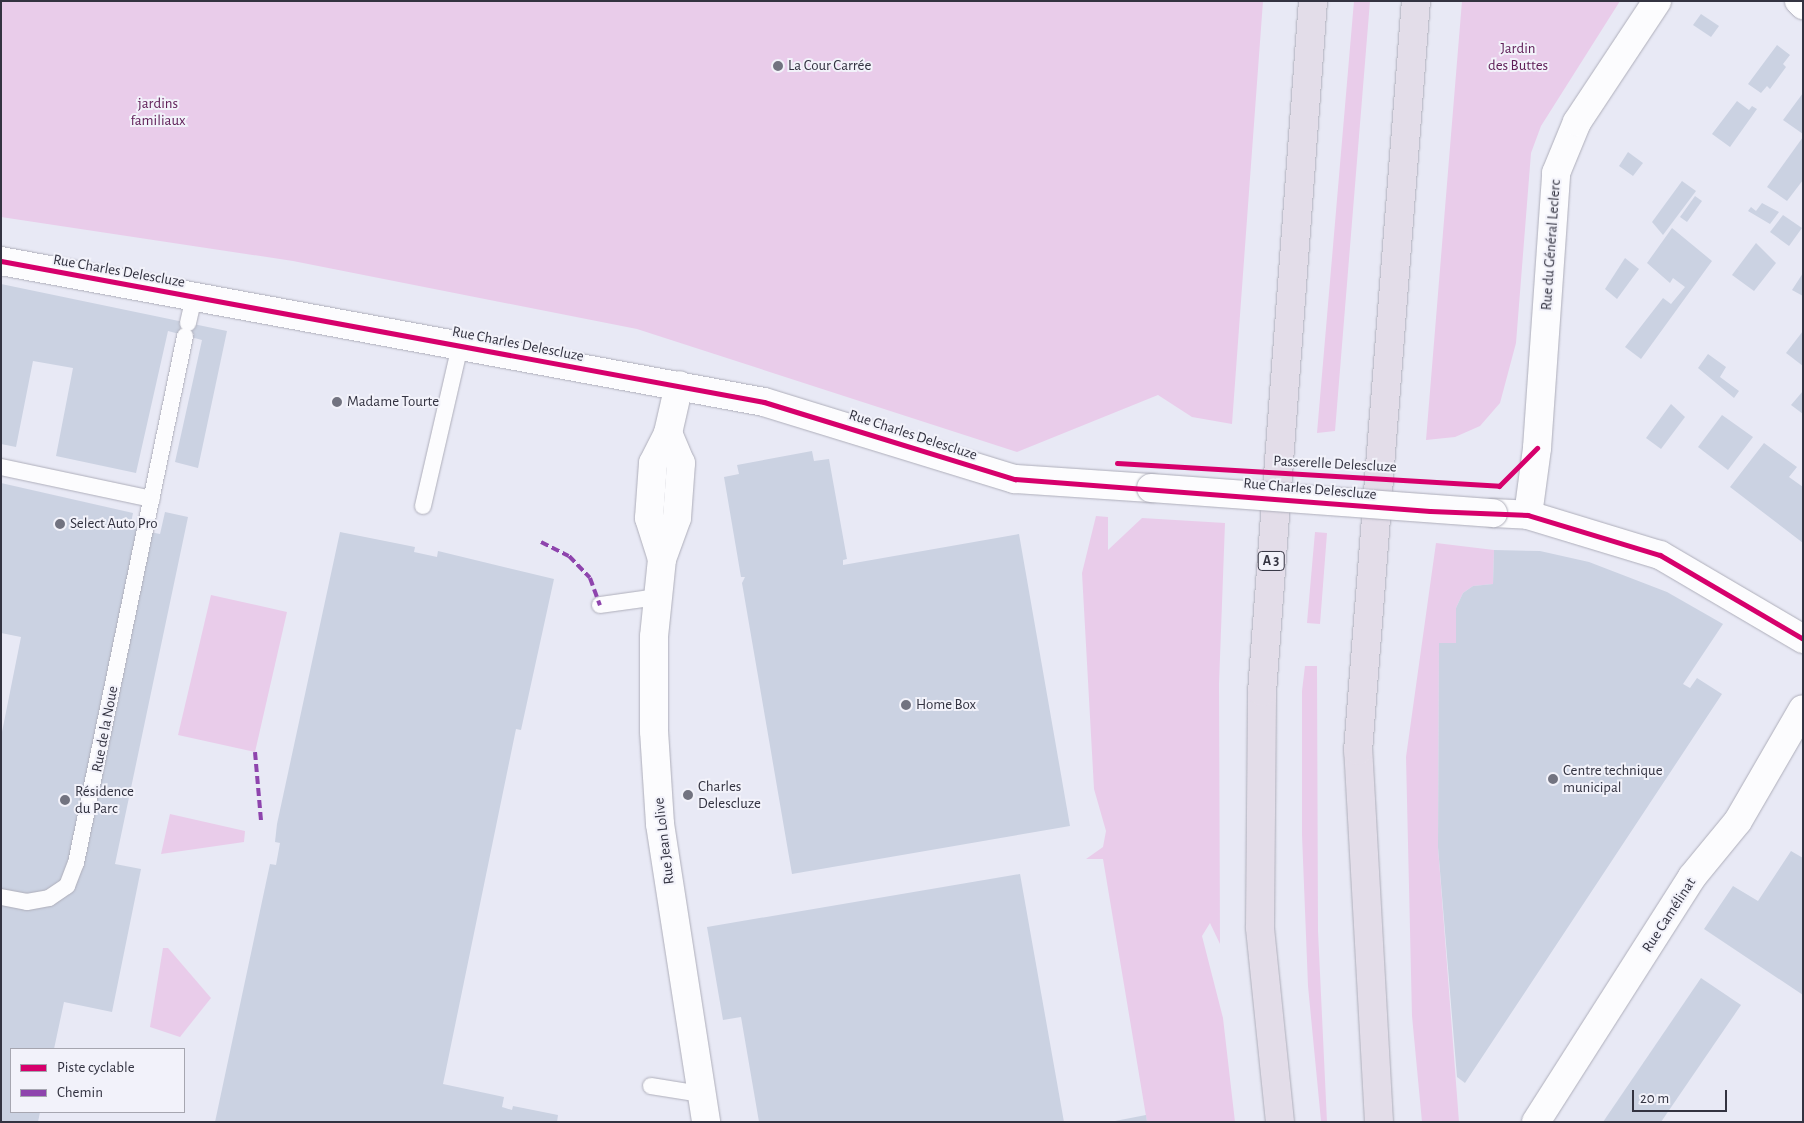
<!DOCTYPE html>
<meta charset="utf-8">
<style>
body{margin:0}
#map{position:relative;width:1804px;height:1123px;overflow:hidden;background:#e8e9f5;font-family:"Alegreya Sans",sans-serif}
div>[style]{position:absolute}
.green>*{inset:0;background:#e9ccea}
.building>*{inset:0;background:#cbd2e2}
.roads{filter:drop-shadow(0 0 1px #aeaeba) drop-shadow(0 0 1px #aeaeba)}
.lane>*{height:16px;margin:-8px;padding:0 8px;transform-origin:8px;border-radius:8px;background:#fcfcfe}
.street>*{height:28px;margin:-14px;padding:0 14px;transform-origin:14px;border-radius:14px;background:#fcfcfe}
.highway>*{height:28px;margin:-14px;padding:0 14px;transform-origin:14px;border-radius:14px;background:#e3dde9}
.bridges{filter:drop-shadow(0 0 1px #aeaeba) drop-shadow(0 0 1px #aeaeba)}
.street-bridge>*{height:28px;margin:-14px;padding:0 14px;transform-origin:14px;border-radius:14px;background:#fcfcfe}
.quiet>*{height:4px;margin-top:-2px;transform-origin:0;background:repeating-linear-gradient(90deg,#8e44ad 0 8px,transparent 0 12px)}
.cycleway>*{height:5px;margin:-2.5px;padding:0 2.5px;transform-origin:2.5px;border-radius:2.5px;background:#d6006c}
.dots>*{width:14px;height:14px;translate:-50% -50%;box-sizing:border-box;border:2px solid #f2f2fa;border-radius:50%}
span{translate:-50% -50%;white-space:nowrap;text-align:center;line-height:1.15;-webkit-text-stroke:4px #f2f2fa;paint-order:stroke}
.shield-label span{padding:1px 4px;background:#f2f2fa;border:1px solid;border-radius:4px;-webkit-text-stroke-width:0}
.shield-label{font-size:14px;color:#333341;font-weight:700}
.park-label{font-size:15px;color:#5e1d56}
.poi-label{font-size:15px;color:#333341}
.left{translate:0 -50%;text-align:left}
.street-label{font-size:15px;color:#333341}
.frame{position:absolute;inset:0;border:2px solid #333341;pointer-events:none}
.legend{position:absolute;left:10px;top:1048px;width:175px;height:65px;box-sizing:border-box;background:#f2f2fa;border:1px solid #a6a6b0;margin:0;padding:6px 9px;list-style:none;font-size:15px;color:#333341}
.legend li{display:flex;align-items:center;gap:10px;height:25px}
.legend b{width:25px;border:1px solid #a6a6b0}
.scale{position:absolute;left:1632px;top:1090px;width:95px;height:22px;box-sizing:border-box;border:2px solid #333341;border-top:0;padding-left:6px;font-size:15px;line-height:18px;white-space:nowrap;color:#333341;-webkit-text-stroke:4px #f2f2fa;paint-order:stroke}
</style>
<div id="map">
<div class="green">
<i style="clip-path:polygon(1px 1px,1263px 1px,1232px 424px,1192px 417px,1158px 395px,1017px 452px,637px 329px,293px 261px,1px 217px)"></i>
<i style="clip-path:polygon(1354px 1px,1370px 1px,1335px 431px,1317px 433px)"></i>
<i style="clip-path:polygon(1462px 1px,1620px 1px,1541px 126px,1531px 153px,1516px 343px,1500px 403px,1480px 426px,1455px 437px,1426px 440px)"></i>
<i style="clip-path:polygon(1096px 516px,1108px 517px,1108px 550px,1142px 518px,1225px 523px,1219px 684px,1220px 944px,1210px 923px,1202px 936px,1223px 1018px,1235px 1122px,1147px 1122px,1103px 859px,1086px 859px,1103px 847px,1106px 831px,1094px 789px,1082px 573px)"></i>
<i style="clip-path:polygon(1315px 532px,1327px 533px,1320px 624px,1307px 623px)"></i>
<i style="clip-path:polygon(1436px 543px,1494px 550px,1493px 584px,1473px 586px,1463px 593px,1456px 608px,1456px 643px,1439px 644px,1438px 847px,1459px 1122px,1422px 1122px,1412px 1016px,1406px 757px)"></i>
<i style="clip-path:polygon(211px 595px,287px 612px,255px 752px,178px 735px)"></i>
<i style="clip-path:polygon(1305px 666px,1317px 666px,1318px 931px,1327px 1122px,1321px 1121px,1308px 986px,1302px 835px,1302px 691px)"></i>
<i style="clip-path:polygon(170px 814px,245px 831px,244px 842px,161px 854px)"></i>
<i style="clip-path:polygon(163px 948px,168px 948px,211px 998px,180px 1037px,150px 1027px)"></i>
</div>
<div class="building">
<i style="clip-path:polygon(1701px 14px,1719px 26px,1711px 37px,1693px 25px)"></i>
<i style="clip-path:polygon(1777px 45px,1790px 55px,1783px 64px,1786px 67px,1770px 89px,1767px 86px,1761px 93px,1748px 84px)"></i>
<i style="clip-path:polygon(1803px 93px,1803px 134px,1783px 120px)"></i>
<i style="clip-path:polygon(1737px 101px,1749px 110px,1752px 106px,1757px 109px,1730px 147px,1712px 134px)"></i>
<i style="clip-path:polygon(1803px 137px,1803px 180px,1787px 201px,1767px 187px)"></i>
<i style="clip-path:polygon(1628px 152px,1643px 163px,1633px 176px,1619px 166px)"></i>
<i style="clip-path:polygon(1682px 181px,1696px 191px,1663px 235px,1652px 222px)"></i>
<i style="clip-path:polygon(1695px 196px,1702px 201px,1687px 222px,1680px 217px)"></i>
<i style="clip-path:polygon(1762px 203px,1779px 212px,1770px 224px,1748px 211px,1751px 207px,1756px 211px)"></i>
<i style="clip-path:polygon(1783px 215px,1802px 228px,1789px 246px,1770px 232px)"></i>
<i style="clip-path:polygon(1672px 228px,1712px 261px,1641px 359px,1625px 347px,1663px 298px,1671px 304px,1685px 287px,1673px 278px,1670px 283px,1647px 263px)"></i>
<i style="clip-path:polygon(1756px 243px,1776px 263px,1754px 291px,1732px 275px)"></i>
<i style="clip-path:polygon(1625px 258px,1639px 269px,1617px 299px,1605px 289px)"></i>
<i style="clip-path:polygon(1803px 273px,1803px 296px,1792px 290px)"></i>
<i style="clip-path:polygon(1px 284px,227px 331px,198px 468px,175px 462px,202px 340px,168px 331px,136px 473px,56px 456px,73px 368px,33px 361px,16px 447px,1px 444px)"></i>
<i style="clip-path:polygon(1803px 331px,1803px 366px,1786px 353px)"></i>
<i style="clip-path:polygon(1708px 354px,1726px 367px,1720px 377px,1739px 391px,1734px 398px,1698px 368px)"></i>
<i style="clip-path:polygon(1803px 391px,1803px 414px,1791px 405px)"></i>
<i style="clip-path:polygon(1671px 404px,1685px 417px,1661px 449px,1646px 438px)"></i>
<i style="clip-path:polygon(1722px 415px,1753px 437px,1728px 470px,1698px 447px)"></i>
<i style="clip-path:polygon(1764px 443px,1797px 467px,1789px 477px,1803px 487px,1803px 543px,1730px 487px)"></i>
<i style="clip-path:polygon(812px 451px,814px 461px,829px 459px,847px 559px,843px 560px,843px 565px,1019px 534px,1070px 826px,792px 874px,742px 583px,745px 577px,741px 577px,724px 477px,739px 474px,737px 465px)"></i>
<i style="clip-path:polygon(1px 483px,133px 513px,130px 528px,160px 534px,165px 512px,188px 517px,115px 864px,141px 869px,112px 1012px,64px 1002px,54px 1049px,11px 1049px,11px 1112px,40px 1112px,38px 1122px,1px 1122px,1px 737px,21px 637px,1px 633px)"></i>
<i style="clip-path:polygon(340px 532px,415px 547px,414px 552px,437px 557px,438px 551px,554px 579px,521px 730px,516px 729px,443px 1084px,504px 1097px,502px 1107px,512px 1110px,513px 1106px,558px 1115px,557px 1122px,215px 1122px,270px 864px,276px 865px,280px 843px,275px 842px,277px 824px)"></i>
<i style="clip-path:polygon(1494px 550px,1540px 551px,1589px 562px,1667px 592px,1723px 624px,1683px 684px,1690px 688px,1697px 678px,1722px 694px,1465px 1083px,1457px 1077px,1438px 847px,1439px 643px,1456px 643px,1456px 608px,1463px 593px,1473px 586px,1493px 584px)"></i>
<i style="clip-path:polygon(1791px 851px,1803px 858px,1803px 995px,1704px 929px,1733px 886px,1758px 901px)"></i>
<i style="clip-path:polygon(1020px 874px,1064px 1122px,759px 1122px,741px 1017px,723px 1020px,707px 927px)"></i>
<i style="clip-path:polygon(1701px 978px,1741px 1005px,1661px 1122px,1603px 1122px)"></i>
<i style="clip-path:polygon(1146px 1115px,1147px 1122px,1115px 1122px,1115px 1121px)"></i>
</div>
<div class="roads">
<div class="lane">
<i style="left:188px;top:323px;width:26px;rotate:-77deg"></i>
<i style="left:1px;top:467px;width:154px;rotate:12deg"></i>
<i style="left:423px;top:506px;width:164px;rotate:-77deg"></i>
<i style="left:600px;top:605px;width:59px;rotate:-7.9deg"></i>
<i style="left:1px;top:897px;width:26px;rotate:11deg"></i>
<i style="left:27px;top:902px;width:22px;rotate:-10deg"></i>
<i style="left:49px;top:898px;width:22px;rotate:-34deg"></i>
<i style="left:67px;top:886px;width:25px;rotate:-69deg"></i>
<i style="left:76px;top:863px;width:538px;rotate:-78.31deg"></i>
<i style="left:651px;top:1086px;width:51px;rotate:9.1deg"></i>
</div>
<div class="street">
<i style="left:1799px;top:1px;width:6px;rotate:45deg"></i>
<i style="left:1px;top:261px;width:776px;rotate:10.47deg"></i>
<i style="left:764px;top:402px;width:263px;rotate:17.1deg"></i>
<i style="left:1015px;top:479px;width:136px;rotate:3.8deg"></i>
<i style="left:668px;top:433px;width:33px;rotate:67deg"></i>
<i style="left:681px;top:463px;width:55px;rotate:94.2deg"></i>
<i style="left:677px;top:518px;width:44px;rotate:110.1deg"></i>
<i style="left:662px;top:559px;width:78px;rotate:95.9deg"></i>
<i style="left:654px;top:637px;width:94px;rotate:90deg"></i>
<i style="left:654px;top:731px;width:93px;rotate:86.3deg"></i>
<i style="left:660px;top:824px;width:302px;rotate:81.2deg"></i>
<i style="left:1493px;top:513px;width:35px;rotate:3deg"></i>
<i style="left:1528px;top:515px;width:138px;rotate:16.9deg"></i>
<i style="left:1660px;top:555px;width:166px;rotate:30.4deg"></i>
<i style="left:1528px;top:515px;width:68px;rotate:-82.3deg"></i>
<i style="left:1537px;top:448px;width:276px;rotate:-86deg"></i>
<i style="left:1556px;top:173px;width:55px;rotate:-67.6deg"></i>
<i style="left:1577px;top:122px;width:145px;rotate:-56.5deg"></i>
<i style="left:662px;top:559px;width:43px;rotate:-107.6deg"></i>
<i style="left:649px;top:518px;width:55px;rotate:-85.8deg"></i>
<i style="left:653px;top:463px;width:34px;rotate:-63deg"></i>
<i style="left:668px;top:433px;width:49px;rotate:-77.1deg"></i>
<i style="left:1536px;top:1122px;width:290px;rotate:-57.5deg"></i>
<i style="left:1692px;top:877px;width:72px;rotate:-50.6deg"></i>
<i style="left:1738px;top:821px;width:129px;rotate:-59.9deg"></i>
</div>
<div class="highway">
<i style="left:1280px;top:1122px;width:196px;rotate:-95.9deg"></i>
<i style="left:1260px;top:927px;width:235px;rotate:-89.5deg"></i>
<i style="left:1262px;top:692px;width:693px;rotate:-85.78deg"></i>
<i style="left:1379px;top:1122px;width:372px;rotate:-93.2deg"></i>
<i style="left:1358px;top:751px;width:752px;rotate:-85.58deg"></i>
</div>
</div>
<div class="bridges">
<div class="street-bridge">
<i style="left:1151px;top:488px;width:343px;rotate:4.2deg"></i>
</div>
</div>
<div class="quiet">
<i style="left:541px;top:542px;width:31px;rotate:27deg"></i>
<i style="left:569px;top:556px;width:30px;rotate:46deg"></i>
<i style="left:590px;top:578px;width:29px;rotate:70deg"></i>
<i style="left:255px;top:752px;width:69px;rotate:85deg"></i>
</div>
<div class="cycleway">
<i style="left:1px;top:261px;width:776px;rotate:10.47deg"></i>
<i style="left:764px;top:402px;width:263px;rotate:17.1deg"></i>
<i style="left:1015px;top:479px;width:416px;rotate:4.4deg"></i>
<i style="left:1430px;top:511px;width:98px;rotate:2.3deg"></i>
<i style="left:1528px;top:515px;width:138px;rotate:16.9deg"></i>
<i style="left:1660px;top:555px;width:166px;rotate:30.4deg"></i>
<i style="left:1117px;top:463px;width:383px;rotate:3.4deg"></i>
<i style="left:1499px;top:486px;width:54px;rotate:-45deg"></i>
</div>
<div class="dots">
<i style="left:778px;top:66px;background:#727380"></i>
<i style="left:337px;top:402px;background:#727380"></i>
<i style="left:60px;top:524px;background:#727380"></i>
<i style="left:906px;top:705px;background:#727380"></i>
<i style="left:1553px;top:779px;background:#727380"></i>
<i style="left:688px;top:795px;background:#727380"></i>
<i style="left:65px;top:800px;background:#727380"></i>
</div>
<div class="shield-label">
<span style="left:1271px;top:561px">A 3</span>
</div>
<div class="park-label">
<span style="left:1518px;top:57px">Jardin<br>des Buttes</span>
<span style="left:158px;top:112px">jardins<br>familiaux</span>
</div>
<div class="poi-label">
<span class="left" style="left:788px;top:66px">La Cour Carrée</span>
<span class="left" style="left:347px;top:402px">Madame Tourte</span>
<span class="left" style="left:70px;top:524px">Select Auto Pro</span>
<span class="left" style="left:916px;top:705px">Home Box</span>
<span class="left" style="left:1563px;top:779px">Centre technique<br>municipal</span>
<span class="left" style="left:698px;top:795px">Charles<br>Delescluze</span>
<span class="left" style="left:75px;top:800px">Résidence<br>du Parc</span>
</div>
<div class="street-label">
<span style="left:1551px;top:245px;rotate:-86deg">Rue du Général Leclerc</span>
<span style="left:119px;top:271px;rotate:10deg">Rue Charles Delescluze</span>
<span style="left:518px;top:344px;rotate:11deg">Rue Charles Delescluze</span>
<span style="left:913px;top:435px;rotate:18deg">Rue Charles Delescluze</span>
<span style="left:1335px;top:464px;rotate:3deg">Passerelle Delescluze</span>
<span style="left:1310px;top:489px;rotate:5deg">Rue Charles Delescluze</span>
<span style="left:105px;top:729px;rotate:-79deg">Rue de la Noue</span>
<span style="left:664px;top:841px;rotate:-97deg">Rue Jean Lolive</span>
<span style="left:1669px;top:915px;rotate:-57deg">Rue Camélinat</span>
</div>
<div class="frame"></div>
<ul class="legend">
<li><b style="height:6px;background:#d6006c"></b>Piste cyclable</li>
<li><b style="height:6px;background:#8e44ad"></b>Chemin</li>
</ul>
<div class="scale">20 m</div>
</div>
